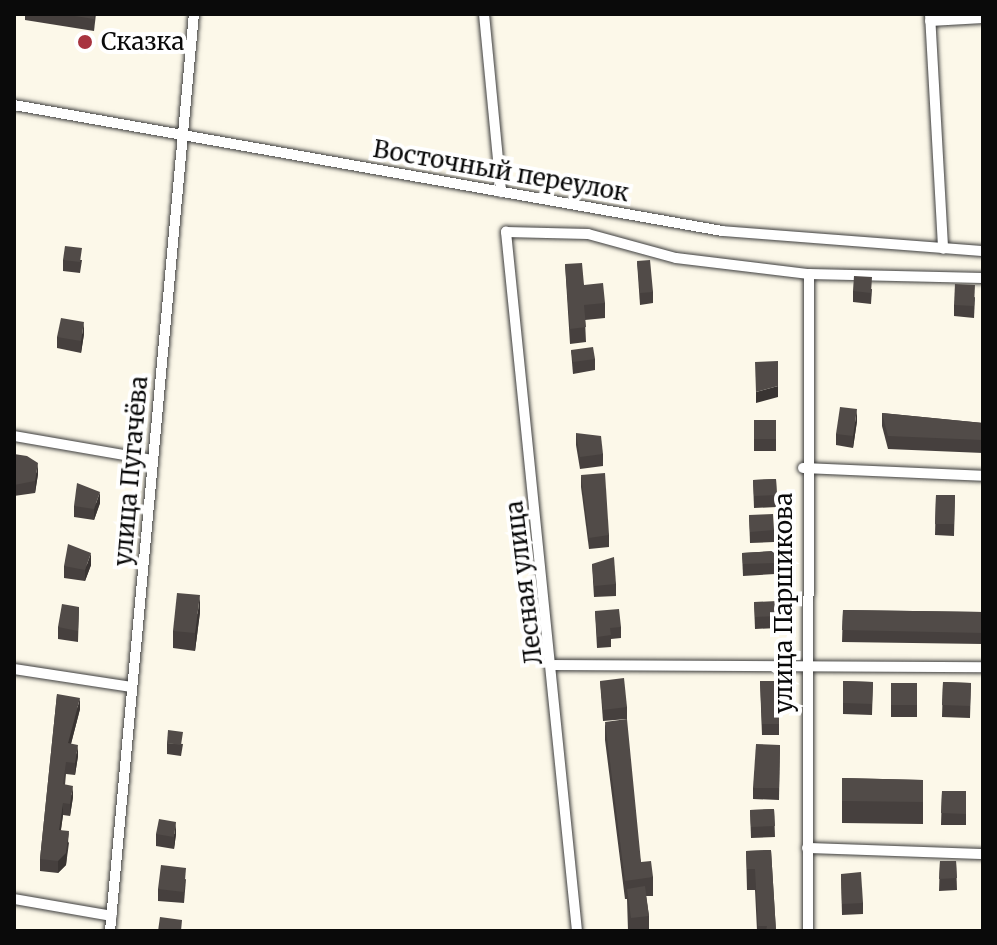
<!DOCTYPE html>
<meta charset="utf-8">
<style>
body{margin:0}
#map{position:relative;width:997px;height:945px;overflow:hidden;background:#fcf8e9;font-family:Merriweather,serif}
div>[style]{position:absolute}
.roads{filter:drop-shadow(0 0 2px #3d3d3d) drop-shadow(0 0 2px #3d3d3d)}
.minor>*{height:10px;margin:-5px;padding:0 5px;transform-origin:5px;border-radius:5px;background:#fff}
.wall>*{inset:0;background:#46403e}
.shaded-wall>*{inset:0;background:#393432}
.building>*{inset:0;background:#514b48}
.dots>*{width:22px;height:22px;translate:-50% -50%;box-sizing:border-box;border:4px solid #fff;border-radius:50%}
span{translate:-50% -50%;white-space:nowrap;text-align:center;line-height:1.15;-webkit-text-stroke:8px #fff;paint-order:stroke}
.poi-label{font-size:24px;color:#0a0a0a}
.left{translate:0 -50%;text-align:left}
.street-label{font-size:24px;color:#0a0a0a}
.frame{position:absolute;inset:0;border:16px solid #0a0a0a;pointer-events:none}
</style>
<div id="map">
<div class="roads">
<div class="minor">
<i style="left:484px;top:14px;width:179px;rotate:84.5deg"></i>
<i style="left:930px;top:14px;width:235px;rotate:86.8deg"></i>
<i style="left:930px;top:21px;width:53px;rotate:-3.2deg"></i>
<i style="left:14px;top:105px;width:719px;rotate:10.09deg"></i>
<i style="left:722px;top:231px;width:262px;rotate:4.4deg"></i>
<i style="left:14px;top:436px;width:141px;rotate:9.8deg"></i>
<i style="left:803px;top:468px;width:180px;rotate:2.5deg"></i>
<i style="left:555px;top:665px;width:428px;rotate:0.3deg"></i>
<i style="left:14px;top:669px;width:119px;rotate:8.7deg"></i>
<i style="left:807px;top:848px;width:176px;rotate:2deg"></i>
<i style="left:14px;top:899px;width:99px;rotate:9.8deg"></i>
<i style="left:110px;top:931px;width:921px;rotate:-84.77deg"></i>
<i style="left:577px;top:931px;width:703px;rotate:-95.8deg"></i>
<i style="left:506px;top:232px;width:82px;rotate:1.4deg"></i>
<i style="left:588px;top:234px;width:91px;rotate:15.3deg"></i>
<i style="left:676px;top:258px;width:134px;rotate:6.9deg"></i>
<i style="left:809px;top:274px;width:174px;rotate:1.3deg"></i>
<i style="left:808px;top:931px;width:657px;rotate:-89.91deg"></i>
</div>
</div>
<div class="wall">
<i style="clip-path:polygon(25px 14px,96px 14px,94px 31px,25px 20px)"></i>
<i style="clip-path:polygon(63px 260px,82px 260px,80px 273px,63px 271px)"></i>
<i style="clip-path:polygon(637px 261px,653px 292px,653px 303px,640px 305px)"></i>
<i style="clip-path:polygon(565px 264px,584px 285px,605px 303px,605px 318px,585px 320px,586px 342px,570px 344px)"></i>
<i style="clip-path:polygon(872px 289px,871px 304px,853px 302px,853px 291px)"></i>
<i style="clip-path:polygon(975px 297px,974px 318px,954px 316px,954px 305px)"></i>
<i style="clip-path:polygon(84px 334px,81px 353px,57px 348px,57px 337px)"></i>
<i style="clip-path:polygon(571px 350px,595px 359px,595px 370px,573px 374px)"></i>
<i style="clip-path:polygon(882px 413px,983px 423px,983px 453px,888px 449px,882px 426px)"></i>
<i style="clip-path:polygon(754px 420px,776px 420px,776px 451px,754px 451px)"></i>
<i style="clip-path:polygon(857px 421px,853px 448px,836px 445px,836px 434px)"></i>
<i style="clip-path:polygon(576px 433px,603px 454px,603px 466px,580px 469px,576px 445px)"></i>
<i style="clip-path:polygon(14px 454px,38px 474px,35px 493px,14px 496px)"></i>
<i style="clip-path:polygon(581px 475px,609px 535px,609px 547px,589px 549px,581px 487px)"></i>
<i style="clip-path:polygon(776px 479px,777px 507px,754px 508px,753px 480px)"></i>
<i style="clip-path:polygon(936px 495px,955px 495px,954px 536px,935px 535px)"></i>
<i style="clip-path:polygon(100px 503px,94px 520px,74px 517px,74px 506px)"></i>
<i style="clip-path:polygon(749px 515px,774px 530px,774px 542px,750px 543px)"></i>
<i style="clip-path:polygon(775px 551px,775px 574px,743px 576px,742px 553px)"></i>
<i style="clip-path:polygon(592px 564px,616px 584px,616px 596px,594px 597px)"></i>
<i style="clip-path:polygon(91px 565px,85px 581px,64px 578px,64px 566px)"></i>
<i style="clip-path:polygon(754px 602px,778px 616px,778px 628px,755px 629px)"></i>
<i style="clip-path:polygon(79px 607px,78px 642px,58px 639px,58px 627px)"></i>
<i style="clip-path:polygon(843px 610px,983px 612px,983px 644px,842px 642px)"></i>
<i style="clip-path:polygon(595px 611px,621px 627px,621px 638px,611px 639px,611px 647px,597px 648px)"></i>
<i style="clip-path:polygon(200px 612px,195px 651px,173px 648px,173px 631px)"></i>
<i style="clip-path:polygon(600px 681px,627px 707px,627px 719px,603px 721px)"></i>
<i style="clip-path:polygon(760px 681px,779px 681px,779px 735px,762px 735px)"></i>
<i style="clip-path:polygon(843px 681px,873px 682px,872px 715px,843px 714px)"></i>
<i style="clip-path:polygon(943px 682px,971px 683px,970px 718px,942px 717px)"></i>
<i style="clip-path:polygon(891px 683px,917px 683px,917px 717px,891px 717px)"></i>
<i style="clip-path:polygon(57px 694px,80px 709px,71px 744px,78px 756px,75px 775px,66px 774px,65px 785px,73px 797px,70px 816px,63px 815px,61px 830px,69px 843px,66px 865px,58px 873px,40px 871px,40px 859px)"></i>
<i style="clip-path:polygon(605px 722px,641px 862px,653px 877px,653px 896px,646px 896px,649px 916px,649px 931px,628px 931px,627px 899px,625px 899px,605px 740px)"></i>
<i style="clip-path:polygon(167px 743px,183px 744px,181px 756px,167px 754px)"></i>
<i style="clip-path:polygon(780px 745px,779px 800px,753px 799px,753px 788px)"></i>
<i style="clip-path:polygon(842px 778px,923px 780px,923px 824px,842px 823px)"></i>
<i style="clip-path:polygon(942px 791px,966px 791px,966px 825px,941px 825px)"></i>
<i style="clip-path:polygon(774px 809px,775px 837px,751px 838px,750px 810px)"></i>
<i style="clip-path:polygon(156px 834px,176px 834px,174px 849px,156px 846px)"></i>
<i style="clip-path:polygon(771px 850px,776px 931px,757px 931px,755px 890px,747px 890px,746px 851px)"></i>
<i style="clip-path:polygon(940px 861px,956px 861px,957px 890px,939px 891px)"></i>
<i style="clip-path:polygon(841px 874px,863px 903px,863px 914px,842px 915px)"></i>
<i style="clip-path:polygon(186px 879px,184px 903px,158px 901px,158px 889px)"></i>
</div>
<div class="shaded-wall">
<i style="clip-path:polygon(84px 322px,84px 334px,81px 353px,81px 341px)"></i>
<i style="clip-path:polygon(778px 386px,778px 397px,756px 403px,756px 392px)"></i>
<i style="clip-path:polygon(857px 409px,857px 421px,853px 448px,853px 436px)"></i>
<i style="clip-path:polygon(38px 463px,38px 474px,35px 493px,35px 481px)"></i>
<i style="clip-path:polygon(100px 492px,100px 503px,94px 520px,94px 509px)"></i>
<i style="clip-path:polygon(91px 553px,91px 565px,85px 581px,85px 570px)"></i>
<i style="clip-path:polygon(200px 595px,200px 612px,195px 651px,195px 633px)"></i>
<i style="clip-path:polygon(80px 698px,80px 709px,68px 755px,68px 743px)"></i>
<i style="clip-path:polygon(78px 745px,78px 756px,75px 775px,75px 763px)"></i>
<i style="clip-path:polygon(73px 786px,73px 797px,70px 816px,70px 804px)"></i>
<i style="clip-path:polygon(63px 803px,63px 815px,59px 842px,59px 830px)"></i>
<i style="clip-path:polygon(176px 822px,176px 834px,174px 849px,174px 837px)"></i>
<i style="clip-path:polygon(69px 831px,66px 865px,58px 873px,58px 861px)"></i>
</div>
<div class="building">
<i style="clip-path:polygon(62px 14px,94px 14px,94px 19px)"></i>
<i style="clip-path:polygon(65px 246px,82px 248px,80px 262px,63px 260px)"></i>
<i style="clip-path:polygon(650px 260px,653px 292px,640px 293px,637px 261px)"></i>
<i style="clip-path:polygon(582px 263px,584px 285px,603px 283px,605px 303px,584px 305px,586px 327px,570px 329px,565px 264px)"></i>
<i style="clip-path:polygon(854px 276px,872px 277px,871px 293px,853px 291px)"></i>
<i style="clip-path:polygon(955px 284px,975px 285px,974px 306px,954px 305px)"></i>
<i style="clip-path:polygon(61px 318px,84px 322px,81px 341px,57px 337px)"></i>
<i style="clip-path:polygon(593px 347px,595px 359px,573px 362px,571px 350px)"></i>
<i style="clip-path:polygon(778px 361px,778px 386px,756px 392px,755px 362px)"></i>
<i style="clip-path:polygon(840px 407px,857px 409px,853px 436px,836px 434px)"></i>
<i style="clip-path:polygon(882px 413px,983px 423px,983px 440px,888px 436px)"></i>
<i style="clip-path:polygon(754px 420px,776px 420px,776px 439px,754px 439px)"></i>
<i style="clip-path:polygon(576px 433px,601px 436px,603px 454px,580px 457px)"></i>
<i style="clip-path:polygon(14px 454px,27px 456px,38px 463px,35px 481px,14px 485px)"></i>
<i style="clip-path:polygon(605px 473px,609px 535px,589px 538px,581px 475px)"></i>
<i style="clip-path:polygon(776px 479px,777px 495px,754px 496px,753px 480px)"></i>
<i style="clip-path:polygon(77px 483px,100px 492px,94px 509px,74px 506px)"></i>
<i style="clip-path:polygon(936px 495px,955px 495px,954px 524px,935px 524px)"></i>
<i style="clip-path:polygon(773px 514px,774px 530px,750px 532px,749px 515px)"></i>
<i style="clip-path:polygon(68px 544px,91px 553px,85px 570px,64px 566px)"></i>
<i style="clip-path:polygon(775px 551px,775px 563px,743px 564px,742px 553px)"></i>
<i style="clip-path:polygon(614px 557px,616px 584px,594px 586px,592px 564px)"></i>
<i style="clip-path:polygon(177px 593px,200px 595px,195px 633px,173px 631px)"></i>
<i style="clip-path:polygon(777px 601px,778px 616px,755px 617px,754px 602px)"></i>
<i style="clip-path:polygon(62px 604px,79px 607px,78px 631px,58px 627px)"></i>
<i style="clip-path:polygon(619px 609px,621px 627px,610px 628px,611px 635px,597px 637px,595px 611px)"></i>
<i style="clip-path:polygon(843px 610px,983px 612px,983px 633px,842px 630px)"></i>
<i style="clip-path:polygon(624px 678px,627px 707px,603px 710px,600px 681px)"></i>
<i style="clip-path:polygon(760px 681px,779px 681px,779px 724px,762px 724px)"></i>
<i style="clip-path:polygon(843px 681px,873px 682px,872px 704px,843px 703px)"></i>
<i style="clip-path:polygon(943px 682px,971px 683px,970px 706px,942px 705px)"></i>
<i style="clip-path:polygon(891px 683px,917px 683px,917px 705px,891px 705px)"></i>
<i style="clip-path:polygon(57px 694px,80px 698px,68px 743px,78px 745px,75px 763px,66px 762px,63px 784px,73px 786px,70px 804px,63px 803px,59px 830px,69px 831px,66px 853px,58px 861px,40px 859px)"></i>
<i style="clip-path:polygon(627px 719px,641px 862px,651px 861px,653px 877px,625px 881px,605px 722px)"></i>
<i style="clip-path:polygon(168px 730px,183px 732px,181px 745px,167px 743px)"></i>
<i style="clip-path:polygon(756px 744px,780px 745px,779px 788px,753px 788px)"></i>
<i style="clip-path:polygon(842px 778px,923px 780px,923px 802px,842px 801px)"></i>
<i style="clip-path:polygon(942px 791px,966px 791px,966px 814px,941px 813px)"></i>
<i style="clip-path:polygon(774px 809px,775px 826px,751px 827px,750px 810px)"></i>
<i style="clip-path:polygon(159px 819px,176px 822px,174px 837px,156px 834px)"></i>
<i style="clip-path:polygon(771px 850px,776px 931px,766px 931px,767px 926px,758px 926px,755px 869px,747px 869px,746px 851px)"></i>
<i style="clip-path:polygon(940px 861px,956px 861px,957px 878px,939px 879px)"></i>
<i style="clip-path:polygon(161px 865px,186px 868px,184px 892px,158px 889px)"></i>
<i style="clip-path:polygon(861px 872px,863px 903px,842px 904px,841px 874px)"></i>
<i style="clip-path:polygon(645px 886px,649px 916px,631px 918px,627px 889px)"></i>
<i style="clip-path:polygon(160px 917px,182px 920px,181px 931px,158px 931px)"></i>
<i style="clip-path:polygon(956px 929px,956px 931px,934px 931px,934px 930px)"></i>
</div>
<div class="dots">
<i style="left:85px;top:42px;background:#a8343f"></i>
</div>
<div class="poi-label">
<span class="left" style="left:101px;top:42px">Сказка</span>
</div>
<div class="street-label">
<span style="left:501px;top:171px;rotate:10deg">Восточный переулок</span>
<span style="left:131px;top:471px;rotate:-85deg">улица Пугачёва</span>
<span style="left:524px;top:583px;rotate:-97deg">Лесная улица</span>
<span style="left:784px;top:603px;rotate:-90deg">улица Паршикова</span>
</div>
<div class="frame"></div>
</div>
